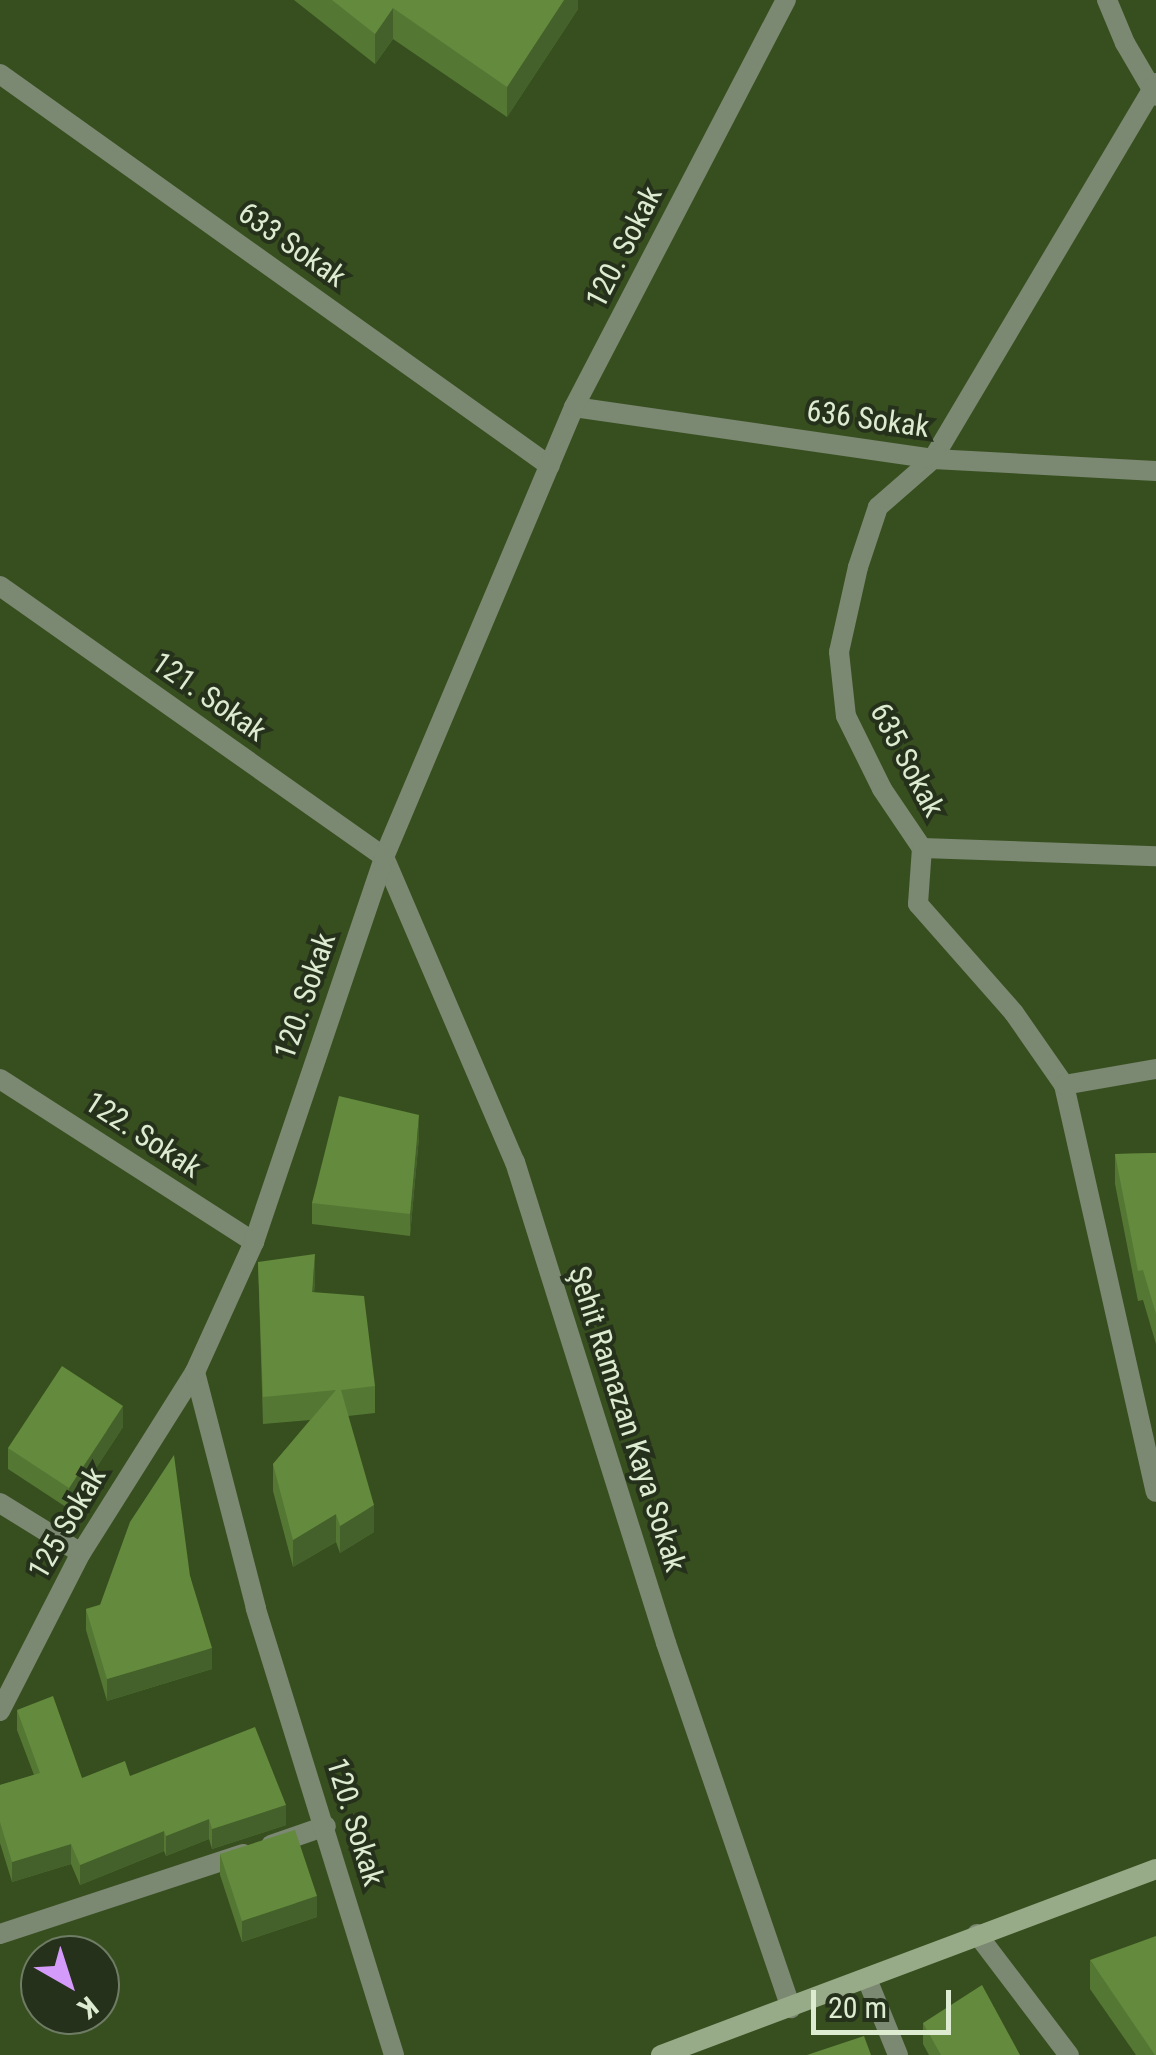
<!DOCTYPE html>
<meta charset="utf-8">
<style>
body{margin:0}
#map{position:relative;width:1156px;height:2055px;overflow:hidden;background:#374f1f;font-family:"Roboto Condensed",sans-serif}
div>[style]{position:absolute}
.minor>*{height:20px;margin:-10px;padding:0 10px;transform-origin:10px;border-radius:10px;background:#7b8872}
.secondary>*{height:20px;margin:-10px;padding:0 10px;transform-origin:10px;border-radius:10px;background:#98ab88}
.wall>*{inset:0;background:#557734}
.shaded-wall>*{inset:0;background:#45612b}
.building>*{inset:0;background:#638a3d}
span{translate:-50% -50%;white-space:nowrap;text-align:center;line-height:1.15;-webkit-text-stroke:8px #26311c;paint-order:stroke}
.street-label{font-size:30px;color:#ddecd1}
.north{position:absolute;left:20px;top:1935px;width:100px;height:100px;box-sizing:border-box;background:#26311c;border:2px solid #6f7c64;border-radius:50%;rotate:141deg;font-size:28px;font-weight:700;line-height:40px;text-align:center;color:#ddecd1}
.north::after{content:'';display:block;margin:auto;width:35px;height:45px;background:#d59bfa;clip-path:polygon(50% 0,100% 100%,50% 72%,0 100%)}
.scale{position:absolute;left:811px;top:1990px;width:140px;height:45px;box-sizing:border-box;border:5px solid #ddecd1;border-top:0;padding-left:12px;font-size:30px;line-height:35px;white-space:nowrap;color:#ddecd1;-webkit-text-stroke:8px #26311c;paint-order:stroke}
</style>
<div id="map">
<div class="minor">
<i style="left:1107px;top:0;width:47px;rotate:67.3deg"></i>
<i style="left:1125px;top:43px;width:61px;rotate:59.7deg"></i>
<i style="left:0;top:74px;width:675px;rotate:35.48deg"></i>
<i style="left:1156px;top:83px;width:437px;rotate:120.7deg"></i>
<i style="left:933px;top:459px;width:73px;rotate:138.9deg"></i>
<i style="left:878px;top:507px;width:63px;rotate:108.4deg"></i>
<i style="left:858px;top:567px;width:87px;rotate:102.6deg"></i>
<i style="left:839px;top:652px;width:64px;rotate:83.8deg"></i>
<i style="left:846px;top:716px;width:81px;rotate:63.7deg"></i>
<i style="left:882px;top:789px;width:71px;rotate:55.9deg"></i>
<i style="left:922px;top:848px;width:56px;rotate:94.1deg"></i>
<i style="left:918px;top:904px;width:145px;rotate:48.6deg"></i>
<i style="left:1014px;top:1013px;width:88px;rotate:55.2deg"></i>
<i style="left:1064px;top:1085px;width:417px;rotate:77.3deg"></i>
<i style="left:574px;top:407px;width:363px;rotate:8.2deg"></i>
<i style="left:933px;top:459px;width:223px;rotate:3.1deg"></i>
<i style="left:0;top:586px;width:470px;rotate:35.2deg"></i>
<i style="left:384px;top:857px;width:332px;rotate:66.8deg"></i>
<i style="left:515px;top:1162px;width:504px;rotate:72.57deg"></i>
<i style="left:666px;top:1643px;width:386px;rotate:71.1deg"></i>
<i style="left:922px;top:848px;width:234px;rotate:2deg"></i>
<i style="left:0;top:1079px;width:302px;rotate:32.7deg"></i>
<i style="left:1064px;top:1085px;width:93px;rotate:-9.9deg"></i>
<i style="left:0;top:1503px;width:95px;rotate:31.7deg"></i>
<i style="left:0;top:1711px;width:178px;rotate:-62.9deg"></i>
<i style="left:81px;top:1553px;width:214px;rotate:-57.8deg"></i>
<i style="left:271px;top:1845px;width:58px;rotate:-19.1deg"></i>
<i style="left:0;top:1934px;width:256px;rotate:-18.2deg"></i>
<i style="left:977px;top:1934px;width:152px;rotate:52.8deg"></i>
<i style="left:867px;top:1979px;width:82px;rotate:67.8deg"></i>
<i style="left:394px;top:2055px;width:468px;rotate:-107.2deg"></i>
<i style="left:256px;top:1608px;width:244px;rotate:-104.5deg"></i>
<i style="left:195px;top:1372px;width:143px;rotate:-65.6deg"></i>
<i style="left:254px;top:1242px;width:406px;rotate:-71.3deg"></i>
<i style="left:384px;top:857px;width:488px;rotate:-67.1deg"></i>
<i style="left:574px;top:407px;width:459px;rotate:-62.5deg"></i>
</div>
<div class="secondary">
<i style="left:661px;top:2055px;width:529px;rotate:-20.59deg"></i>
</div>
<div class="wall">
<i style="clip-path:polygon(294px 0,578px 0,578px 9px,507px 117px,393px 39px,375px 64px)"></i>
<i style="clip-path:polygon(419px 1137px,410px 1236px,312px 1224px,312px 1203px)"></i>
<i style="clip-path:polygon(1156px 1153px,1156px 1344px,1143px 1300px,1138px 1301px,1115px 1184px,1115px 1154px)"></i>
<i style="clip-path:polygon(258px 1262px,315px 1281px,314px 1293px,375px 1386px,375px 1413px,348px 1416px,374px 1532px,340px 1553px,336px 1542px,293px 1567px,273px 1491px,273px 1464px,310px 1420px,263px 1424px)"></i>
<i style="clip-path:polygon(123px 1427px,69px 1509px,8px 1469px,8px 1448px)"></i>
<i style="clip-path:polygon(190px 1576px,212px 1669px,107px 1701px,86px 1630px,86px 1609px)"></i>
<i style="clip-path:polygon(17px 1710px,82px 1778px,130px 1776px,286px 1825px,212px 1849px,209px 1839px,166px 1856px,164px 1851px,80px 1885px,71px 1864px,12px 1882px,0 1843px,0 1785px,34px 1775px,17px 1730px)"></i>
<i style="clip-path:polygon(220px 1854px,317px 1917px,242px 1942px,220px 1875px)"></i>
<i style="clip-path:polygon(1090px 1960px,1156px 2055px,1136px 2055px,1090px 1989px)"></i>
<i style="clip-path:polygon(923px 2023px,1020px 2055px,929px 2055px,923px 2044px)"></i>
</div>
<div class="shaded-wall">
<i style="clip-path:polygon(564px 0,578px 0,578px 9px,507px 117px,507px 87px)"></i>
<i style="clip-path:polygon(393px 8px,393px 39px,375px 64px,375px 34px)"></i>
<i style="clip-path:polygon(419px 1115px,419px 1137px,410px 1236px,410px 1214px)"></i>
<i style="clip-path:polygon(315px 1254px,315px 1281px,312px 1320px,312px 1292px)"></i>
<i style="clip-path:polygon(123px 1406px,123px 1427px,69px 1509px,69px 1488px)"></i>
<i style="clip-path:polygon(374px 1505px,374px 1532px,340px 1553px,340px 1526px)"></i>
<i style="clip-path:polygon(336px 1514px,336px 1542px,293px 1567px,293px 1540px)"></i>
<i style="clip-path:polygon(212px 1648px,212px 1669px,107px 1701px,107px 1679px)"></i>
<i style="clip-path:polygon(286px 1805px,286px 1825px,212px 1849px,212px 1829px)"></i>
<i style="clip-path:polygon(209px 1819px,209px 1839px,166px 1856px,166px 1836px)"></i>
<i style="clip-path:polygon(164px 1831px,164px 1851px,80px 1885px,80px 1865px)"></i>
<i style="clip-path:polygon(71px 1844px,71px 1864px,12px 1882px,12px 1862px)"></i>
<i style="clip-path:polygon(317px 1896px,317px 1917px,242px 1942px,242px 1921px)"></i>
</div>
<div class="building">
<i style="clip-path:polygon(332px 0,564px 0,507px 87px,393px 8px,375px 34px)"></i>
<i style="clip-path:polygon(339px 1096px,419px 1115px,410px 1214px,312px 1203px)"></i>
<i style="clip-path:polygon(1156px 1153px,1156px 1314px,1143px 1270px,1138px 1271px,1115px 1154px)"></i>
<i style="clip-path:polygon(315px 1254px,312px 1292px,364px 1296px,375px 1386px,341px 1390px,374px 1505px,340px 1526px,336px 1514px,293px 1540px,273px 1464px,336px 1390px,263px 1397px,258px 1262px)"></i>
<i style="clip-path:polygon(62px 1366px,123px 1406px,69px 1488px,8px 1448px)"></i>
<i style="clip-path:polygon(174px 1455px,190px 1576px,212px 1648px,107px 1679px,86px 1609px,100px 1605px,130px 1522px)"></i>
<i style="clip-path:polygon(53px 1696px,82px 1778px,125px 1761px,130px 1776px,255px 1727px,286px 1805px,212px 1829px,209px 1819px,166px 1836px,164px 1831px,80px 1865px,71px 1844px,12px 1862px,0 1822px,0 1785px,40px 1773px,17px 1710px)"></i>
<i style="clip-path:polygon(295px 1830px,317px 1896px,242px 1921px,220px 1854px)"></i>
<i style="clip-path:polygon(1156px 1936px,1156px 2055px,1155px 2055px,1090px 1960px)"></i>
<i style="clip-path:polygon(982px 1985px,1020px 2055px,941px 2055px,923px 2023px)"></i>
<i style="clip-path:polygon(864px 2036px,871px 2055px,807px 2055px)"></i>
</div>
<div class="street-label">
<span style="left:292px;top:245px;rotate:35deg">633 Sokak</span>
<span style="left:624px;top:247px;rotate:-63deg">120. Sokak</span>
<span style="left:868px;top:419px;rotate:8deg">636 Sokak</span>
<span style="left:209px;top:697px;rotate:35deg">121. Sokak</span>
<span style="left:907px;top:760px;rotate:62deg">635 Sokak</span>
<span style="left:305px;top:996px;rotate:-71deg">120. Sokak</span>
<span style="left:143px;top:1135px;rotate:33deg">122. Sokak</span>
<span style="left:627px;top:1419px;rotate:72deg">Şehit Ramazan Kaya Sokak</span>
<span style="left:67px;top:1523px;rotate:-60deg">125 Sokak</span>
<span style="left:355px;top:1822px;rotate:73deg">120. Sokak</span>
</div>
<div class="north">K</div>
<div class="scale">20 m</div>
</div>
